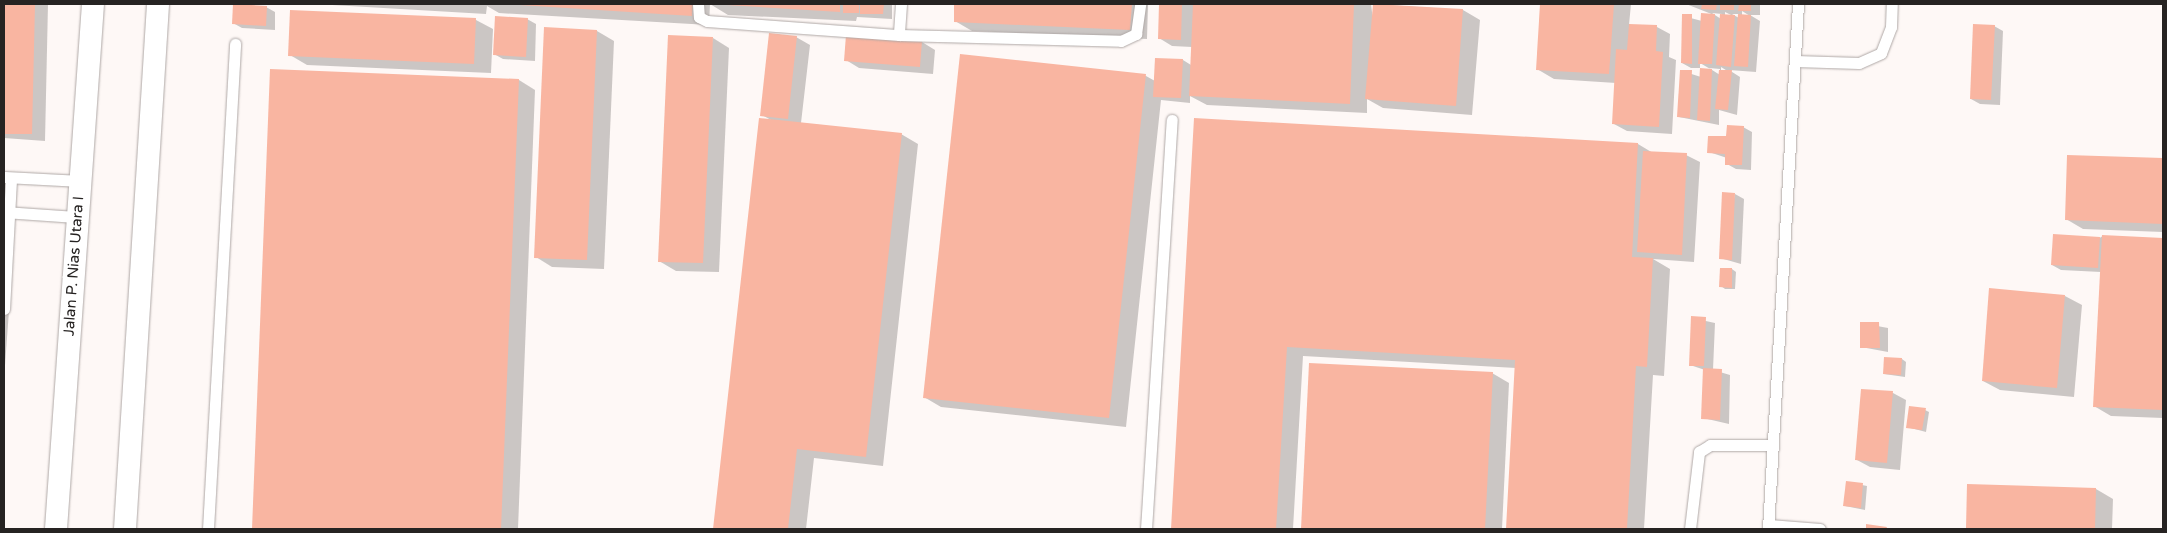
<!DOCTYPE html>
<style>
body{margin:0}
#map{position:relative;width:2167px;height:533px;overflow:hidden;background:#fef8f6;font-family:"Varela Round",sans-serif}
div>[style]{position:absolute}
.shadow>*{inset:0;background:#0003}
.building>*{inset:0;background:#f9b5a1}
.roads{filter:drop-shadow(0 0 1px #afa8a6) drop-shadow(0 0 1px #afa8a6)}
.lane>*{height:11px;margin:-5.5px;padding:0 5.5px;transform-origin:5.5px;border-radius:5.5px;background:#fff}
.street>*{height:22px;margin:-11px;padding:0 11px;transform-origin:11px;border-radius:11px;background:#fff}
span{translate:-50% -50%;white-space:nowrap;text-align:center;line-height:1.15;-webkit-text-stroke:4.5px #fff;paint-order:stroke}
.street-label{font-size:15px;color:#262322}
.frame{position:absolute;inset:0;border:5px solid #262322;pointer-events:none}
</style>
<div id="map">
<div class="shadow">
<i style="clip-path:polygon(4px 4px,48px 4px,45px 141px,4px 138px)"></i>
<i style="clip-path:polygon(315px 4px,892px 4px,892px 19px,857px 17px,856px 21px,728px 15px,710px 4px,709px 25px,499px 13px,487px 6px,486px 14px)"></i>
<i style="clip-path:polygon(956px 4px,1148px 4px,1147px 39px,972px 31px,955px 21px)"></i>
<i style="clip-path:polygon(1161px 4px,1371px 4px,1373px 20px,1374px 4px,1463px 10px,1480px 20px,1472px 115px,1383px 108px,1367px 99px,1367px 113px,1207px 105px,1190px 96px,1190px 103px,1161px 100px,1126px 427px,941px 407px,924px 397px,962px 56px,1146px 76px,1155px 81px,1183px 60px,1191px 65px,1192px 47px,1172px 46px,1159px 38px)"></i>
<i style="clip-path:polygon(1541px 4px,1631px 4px,1629px 25px,1657px 27px,1670px 34px,1669px 57px,1676px 60px,1672px 134px,1627px 131px,1614px 124px,1616px 83px,1554px 79px,1537px 69px)"></i>
<i style="clip-path:polygon(evenodd,1686px 4px,1760px 4px,1760px 15px,1750px 15px,1760px 21px,1756px 72px,1729px 70px,1740px 77px,1737px 115px,1719px 110px,1719px 125px,1679px 117px,1682px 71px,1701px 77px,1712px 70px,1700px 63px,1700px 68px,1691px 68px,1682px 63px,1683px 16px,1702px 21px,1714px 15px,1686px 4px,1742px 11px,1750px 16px,1742px 15px,1742px 11px,1686px 4px,1725px 12px,1733px 16px,1725px 15px,1725px 12px,1686px 4px,1712px 13px,1722px 14px,1721px 19px,1712px 13px,1686px 4px,1732px 14px,1739px 14px,1739px 18px,1732px 14px,1686px 4px,1721px 67px,1729px 72px,1721px 71px,1721px 67px,1686px 4px,1709px 68px,1720px 69px,1720px 75px,1709px 68px)"></i>
<i style="clip-path:polygon(266px 7px,275px 12px,275px 30px,242px 28px,233px 23px)"></i>
<i style="clip-path:polygon(292px 12px,476px 20px,493px 29px,491px 73px,307px 65px,290px 55px)"></i>
<i style="clip-path:polygon(527px 19px,536px 24px,535px 61px,503px 59px,494px 54px)"></i>
<i style="clip-path:polygon(1994px 26px,2003px 31px,2000px 105px,1980px 104px,1971px 99px)"></i>
<i style="clip-path:polygon(546px 28px,597px 31px,614px 41px,604px 269px,552px 267px,536px 257px)"></i>
<i style="clip-path:polygon(796px 37px,810px 45px,801px 123px,901px 134px,918px 144px,883px 466px,814px 458px,806px 529px,715px 529px,760px 119px,771px 120px,762px 115px)"></i>
<i style="clip-path:polygon(713px 38px,729px 48px,719px 272px,676px 271px,659px 261px)"></i>
<i style="clip-path:polygon(922px 42px,935px 50px,933px 74px,859px 68px,846px 60px)"></i>
<i style="clip-path:polygon(271px 70px,519px 80px,535px 90px,518px 529px,253px 529px)"></i>
<i style="clip-path:polygon(1195px 119px,1638px 144px,1653px 153px,1686px 155px,1700px 162px,1694px 262px,1653px 259px,1670px 269px,1664px 376px,1653px 375px,1644px 529px,1507px 529px,1516px 368px,1303px 356px,1293px 529px,1172px 529px)"></i>
<i style="clip-path:polygon(1743px 127px,1752px 132px,1751px 170px,1736px 169px,1727px 164px,1727px 158px,1709px 152px)"></i>
<i style="clip-path:polygon(2068px 156px,2163px 160px,2163px 232px,2083px 229px,2066px 219px)"></i>
<i style="clip-path:polygon(1735px 194px,1744px 199px,1741px 264px,1720px 258px)"></i>
<i style="clip-path:polygon(2103px 236px,2163px 239px,2163px 418px,2111px 416px,2094px 406px,2101px 272px,2061px 270px,2052px 265px)"></i>
<i style="clip-path:polygon(4px 250px,13px 256px,4px 379px)"></i>
<i style="clip-path:polygon(1732px 269px,1736px 272px,1735px 289px,1725px 289px,1721px 286px)"></i>
<i style="clip-path:polygon(2065px 296px,2082px 305px,2074px 397px,2000px 390px,1983px 381px)"></i>
<i style="clip-path:polygon(1692px 318px,1715px 323px,1713px 370px,1730px 375px,1729px 424px,1703px 418px,1705px 370px,1690px 365px)"></i>
<i style="clip-path:polygon(1861px 323px,1888px 328px,1888px 352px,1861px 347px)"></i>
<i style="clip-path:polygon(1902px 359px,1906px 362px,1905px 377px,1884px 374px)"></i>
<i style="clip-path:polygon(1310px 364px,1492px 373px,1509px 383px,1502px 529px,1302px 529px)"></i>
<i style="clip-path:polygon(1863px 390px,1893px 393px,1906px 400px,1900px 470px,1870px 467px,1857px 460px)"></i>
<i style="clip-path:polygon(1925px 410px,1929px 412px,1926px 432px,1907px 427px)"></i>
<i style="clip-path:polygon(1847px 482px,1867px 486px,1865px 510px,1845px 506px)"></i>
<i style="clip-path:polygon(2096px 489px,2113px 499px,2112px 529px,1967px 527px)"></i>
</div>
<div class="building">
<i style="clip-path:polygon(4px 4px,35px 4px,32px 134px,4px 134px)"></i>
<i style="clip-path:polygon(233px 4px,267px 6px,266px 26px,232px 24px)"></i>
<i style="clip-path:polygon(506px 4px,693px 4px,692px 16px)"></i>
<i style="clip-path:polygon(710px 4px,840px 4px,840px 12px)"></i>
<i style="clip-path:polygon(843px 4px,859px 4px,859px 13px,843px 13px)"></i>
<i style="clip-path:polygon(860px 4px,884px 4px,883px 14px,860px 14px)"></i>
<i style="clip-path:polygon(954px 4px,1132px 4px,1130px 30px,954px 22px)"></i>
<i style="clip-path:polygon(1159px 4px,1182px 4px,1181px 40px,1158px 39px)"></i>
<i style="clip-path:polygon(1193px 4px,1354px 4px,1350px 104px,1189px 96px)"></i>
<i style="clip-path:polygon(1373px 4px,1463px 9px,1456px 106px,1365px 99px)"></i>
<i style="clip-path:polygon(1540px 4px,1614px 4px,1609px 74px,1536px 70px)"></i>
<i style="clip-path:polygon(1702px 4px,1717px 4px,1716px 10px,1701px 9px)"></i>
<i style="clip-path:polygon(1720px 4px,1734px 4px,1734px 10px,1720px 10px)"></i>
<i style="clip-path:polygon(1739px 4px,1751px 4px,1751px 11px,1738px 11px)"></i>
<i style="clip-path:polygon(290px 10px,476px 18px,474px 64px,288px 56px)"></i>
<i style="clip-path:polygon(1701px 13px,1715px 14px,1712px 64px,1698px 64px)"></i>
<i style="clip-path:polygon(1682px 14px,1692px 14px,1692px 64px,1681px 63px)"></i>
<i style="clip-path:polygon(1720px 14px,1735px 15px,1731px 67px,1716px 65px)"></i>
<i style="clip-path:polygon(1738px 14px,1751px 15px,1748px 67px,1734px 66px)"></i>
<i style="clip-path:polygon(495px 16px,528px 18px,526px 57px,493px 55px)"></i>
<i style="clip-path:polygon(1629px 24px,1657px 25px,1656px 51px,1663px 52px,1659px 127px,1612px 124px,1616px 49px,1627px 50px)"></i>
<i style="clip-path:polygon(1973px 24px,1995px 25px,1991px 100px,1970px 99px)"></i>
<i style="clip-path:polygon(544px 27px,597px 30px,587px 260px,534px 258px)"></i>
<i style="clip-path:polygon(769px 33px,797px 36px,788px 119px,760px 116px)"></i>
<i style="clip-path:polygon(668px 35px,713px 37px,703px 263px,658px 262px)"></i>
<i style="clip-path:polygon(846px 35px,922px 41px,920px 67px,844px 61px)"></i>
<i style="clip-path:polygon(960px 54px,1146px 74px,1109px 418px,923px 398px)"></i>
<i style="clip-path:polygon(1155px 58px,1183px 59px,1181px 98px,1153px 97px)"></i>
<i style="clip-path:polygon(1700px 68px,1712px 69px,1710px 121px,1697px 120px)"></i>
<i style="clip-path:polygon(270px 69px,519px 79px,501px 529px,252px 529px)"></i>
<i style="clip-path:polygon(1680px 70px,1692px 70px,1690px 118px,1677px 117px)"></i>
<i style="clip-path:polygon(1719px 70px,1732px 70px,1728px 110px,1715px 109px)"></i>
<i style="clip-path:polygon(759px 118px,902px 133px,866px 457px,797px 449px,788px 529px,713px 529px)"></i>
<i style="clip-path:polygon(1194px 118px,1638px 143px,1632px 257px,1653px 258px,1647px 367px,1636px 366px,1627px 529px,1506px 529px,1515px 360px,1287px 347px,1276px 529px,1171px 529px)"></i>
<i style="clip-path:polygon(1727px 125px,1744px 126px,1742px 165px,1725px 165px,1725px 154px,1707px 153px,1708px 136px,1726px 136px)"></i>
<i style="clip-path:polygon(1643px 151px,1687px 153px,1682px 255px,1637px 252px)"></i>
<i style="clip-path:polygon(2067px 155px,2163px 158px,2163px 224px,2065px 220px)"></i>
<i style="clip-path:polygon(1722px 192px,1735px 193px,1732px 260px,1719px 259px)"></i>
<i style="clip-path:polygon(2053px 234px,2100px 237px,2098px 268px,2051px 265px)"></i>
<i style="clip-path:polygon(2102px 235px,2163px 238px,2163px 410px,2093px 407px)"></i>
<i style="clip-path:polygon(1720px 268px,1732px 268px,1732px 288px,1719px 287px)"></i>
<i style="clip-path:polygon(1989px 288px,2065px 295px,2057px 388px,1982px 381px)"></i>
<i style="clip-path:polygon(1691px 316px,1706px 317px,1704px 366px,1689px 366px)"></i>
<i style="clip-path:polygon(1860px 322px,1879px 322px,1880px 348px,1860px 348px)"></i>
<i style="clip-path:polygon(1884px 357px,1902px 358px,1901px 375px,1883px 374px)"></i>
<i style="clip-path:polygon(1309px 363px,1493px 372px,1485px 529px,1301px 529px)"></i>
<i style="clip-path:polygon(1703px 368px,1722px 369px,1720px 420px,1701px 419px)"></i>
<i style="clip-path:polygon(1861px 389px,1893px 391px,1887px 463px,1855px 460px)"></i>
<i style="clip-path:polygon(1909px 406px,1926px 408px,1922px 430px,1906px 428px)"></i>
<i style="clip-path:polygon(1846px 481px,1863px 483px,1861px 508px,1843px 506px)"></i>
<i style="clip-path:polygon(1967px 484px,2096px 488px,2095px 529px,1966px 528px)"></i>
<i style="clip-path:polygon(1866px 524px,1887px 527px,1886px 529px,1866px 529px)"></i>
</div>
<div class="roads">
<div class="lane">
<i style="left:698px;top:4px;width:13px;rotate:86deg"></i>
<i style="left:699px;top:17px;width:9px;rotate:27deg"></i>
<i style="left:707px;top:21px;width:193px;rotate:4.2deg"></i>
<i style="left:901px;top:4px;width:31px;rotate:94deg"></i>
<i style="left:899px;top:35px;width:222px;rotate:1.5deg"></i>
<i style="left:1121px;top:41px;width:17px;rotate:-25deg"></i>
<i style="left:1136px;top:34px;width:30px;rotate:-82deg"></i>
<i style="left:1795px;top:61px;width:64px;rotate:1.8deg"></i>
<i style="left:1859px;top:63px;width:24px;rotate:-24deg"></i>
<i style="left:1881px;top:53px;width:28px;rotate:-69deg"></i>
<i style="left:1891px;top:27px;width:23px;rotate:-88deg"></i>
<i style="left:5px;top:177px;width:76px;rotate:3deg"></i>
<i style="left:4px;top:212px;width:72px;rotate:4deg"></i>
<i style="left:4px;top:309px;width:131px;rotate:-86.9deg"></i>
<i style="left:1769px;top:525px;width:51px;rotate:4.5deg"></i>
<i style="left:208px;top:529px;width:486px;rotate:-86.8deg"></i>
<i style="left:1146px;top:529px;width:410px;rotate:-86.4deg"></i>
<i style="left:1690px;top:529px;width:78px;rotate:-83.3deg"></i>
<i style="left:1699px;top:452px;width:13px;rotate:-32deg"></i>
<i style="left:1710px;top:445px;width:63px"></i>
<i style="left:1768px;top:529px;width:526px;rotate:-86.73deg"></i>
</div>
<div class="street">
<i style="left:56px;top:529px;width:526px;rotate:-85.97deg"></i>
<i style="left:125px;top:529px;width:526px;rotate:-86.4deg"></i>
</div>
</div>
<div class="street-label">
<span style="left:74px;top:266px;rotate:-86deg">Jalan P. Nias Utara I</span>
</div>
<div class="frame"></div>
</div>
